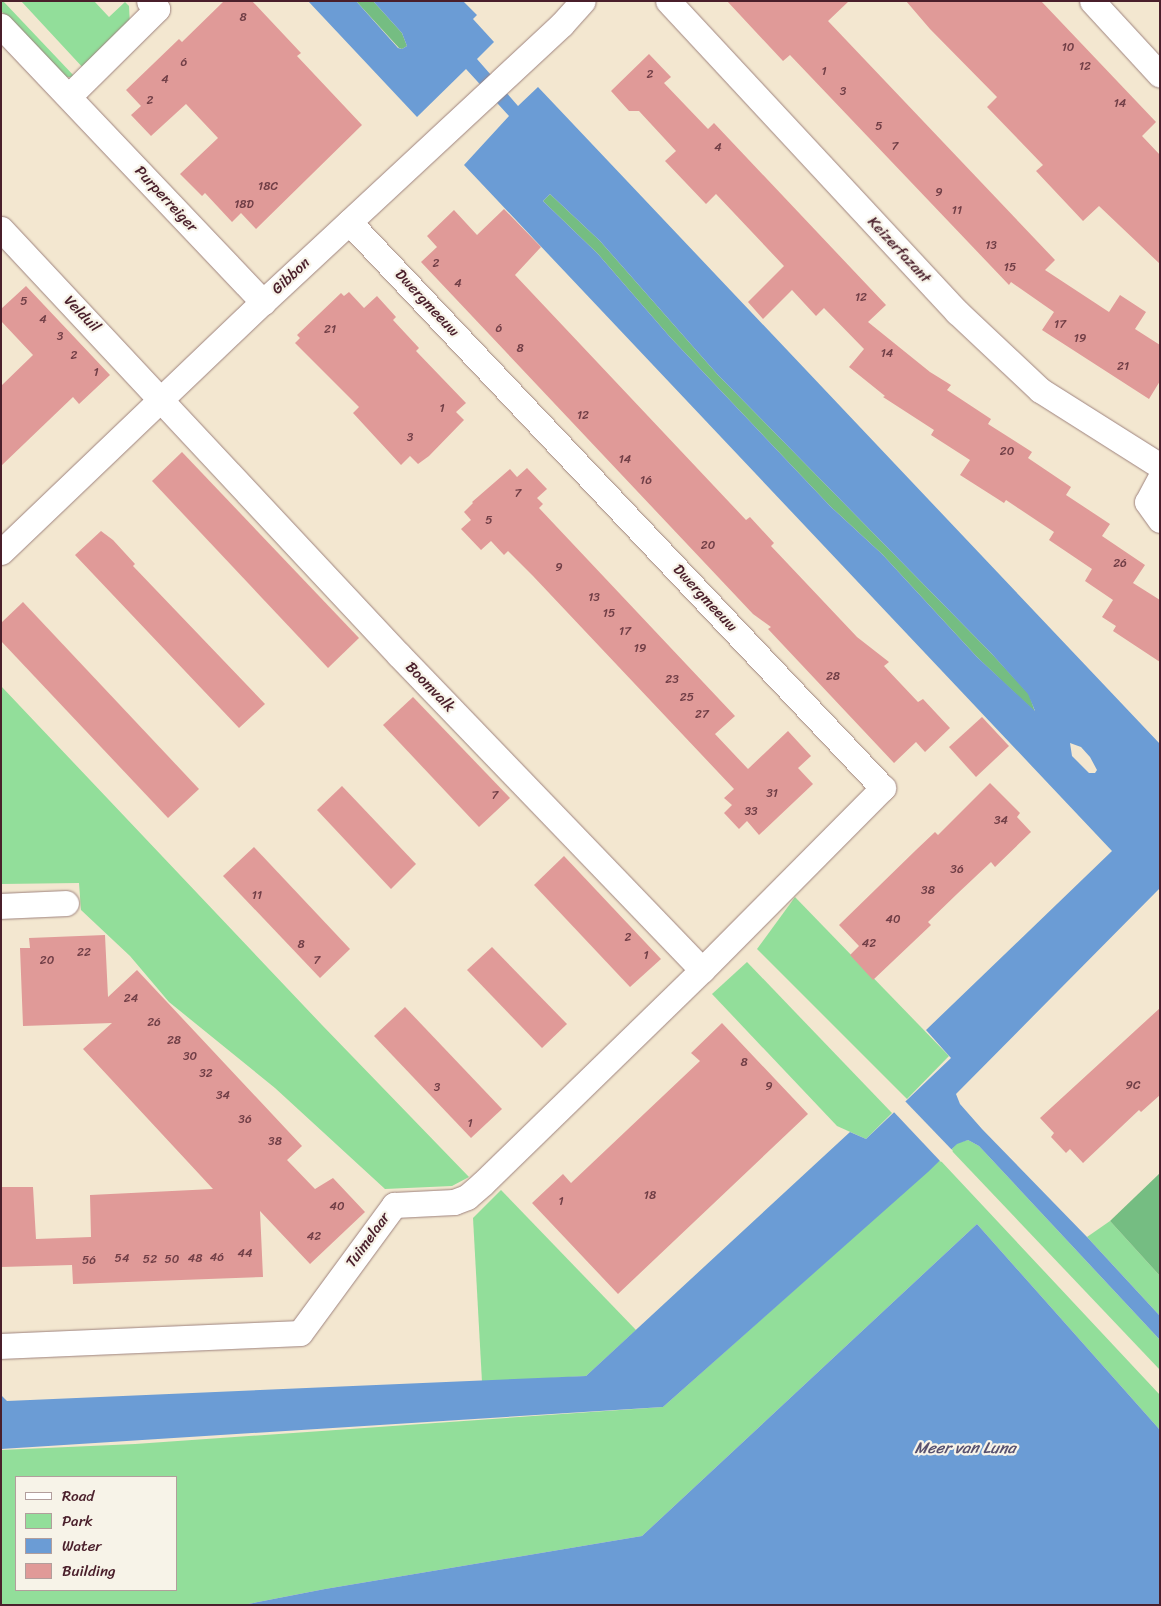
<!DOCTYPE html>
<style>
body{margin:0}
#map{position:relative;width:1161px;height:1606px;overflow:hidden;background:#f3e7d0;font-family:Sriracha,sans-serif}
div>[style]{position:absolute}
.green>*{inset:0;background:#92de9a}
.forest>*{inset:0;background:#75bd82}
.water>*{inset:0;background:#6b9cd5}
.pier>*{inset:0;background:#f3e7d0}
.building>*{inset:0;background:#e09a98}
.roads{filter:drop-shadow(0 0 1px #9e837e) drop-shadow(0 0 1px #9e837e)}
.street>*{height:25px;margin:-12.5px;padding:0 12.5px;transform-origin:12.5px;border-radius:12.5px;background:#fff}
span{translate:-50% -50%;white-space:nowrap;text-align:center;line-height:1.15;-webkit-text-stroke:4.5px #f7f3e8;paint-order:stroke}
.number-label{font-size:12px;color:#703e46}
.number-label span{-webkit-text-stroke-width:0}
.street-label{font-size:15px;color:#4a1f2b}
.water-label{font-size:16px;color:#57516f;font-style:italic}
.frame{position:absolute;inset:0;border:2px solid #4a1f2b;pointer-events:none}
.legend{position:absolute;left:15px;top:1476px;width:162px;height:115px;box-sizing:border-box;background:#f7f3e8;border:1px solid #b29e9c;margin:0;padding:6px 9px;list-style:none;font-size:15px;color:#4a1f2b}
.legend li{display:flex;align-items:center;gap:10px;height:25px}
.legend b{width:25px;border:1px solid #b29e9c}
</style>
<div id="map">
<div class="green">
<i style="clip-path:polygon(1px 1px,3px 1px,75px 77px,64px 77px,1px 11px)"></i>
<i style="clip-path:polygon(21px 1px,94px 1px,109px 17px,125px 2px,129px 6px,130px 26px,85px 70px)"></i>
<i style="clip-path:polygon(1px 686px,322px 1025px,469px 1177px,452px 1186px,385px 1189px,275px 1088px,169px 1002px,130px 956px,81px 910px,79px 883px,1px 884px)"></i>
<i style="clip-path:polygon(795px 897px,949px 1056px,907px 1099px,757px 949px)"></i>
<i style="clip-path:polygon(747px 962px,892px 1113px,866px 1139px,837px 1126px,712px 994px)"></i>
<i style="clip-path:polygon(968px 1140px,979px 1146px,1160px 1340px,1160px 1370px,951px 1150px,957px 1143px)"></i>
<i style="clip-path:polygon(evenodd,940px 1160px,1160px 1395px,1160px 1430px,977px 1224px,642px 1536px,325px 1589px,243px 1605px,1px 1605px,1px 1450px,135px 1444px,663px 1407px,940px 1160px,16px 1477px,176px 1477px,176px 1590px,16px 1590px,16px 1477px)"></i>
<i style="clip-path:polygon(501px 1190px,636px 1330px,586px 1376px,482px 1382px,473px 1218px)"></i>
<i style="clip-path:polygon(1110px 1221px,1160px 1276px,1160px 1316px,1087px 1237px)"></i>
</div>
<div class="forest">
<i style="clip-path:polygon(356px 1px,373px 1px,402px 33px,407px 46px,402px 49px,399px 48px)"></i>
<i style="clip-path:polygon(550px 194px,600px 241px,718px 375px,991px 653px,1029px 694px,1035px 712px,977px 657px,882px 554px,830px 506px,670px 337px,598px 254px,543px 201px)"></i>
<i style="clip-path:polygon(1160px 1173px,1160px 1276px,1110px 1221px)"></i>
</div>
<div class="water">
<i style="clip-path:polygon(evenodd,308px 1px,356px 1px,398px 48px,402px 49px,407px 46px,402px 33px,373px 1px,463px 1px,477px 15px,473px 19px,494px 42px,477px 59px,518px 106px,538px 87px,1160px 744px,1160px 888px,956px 1094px,960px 1104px,982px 1129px,1087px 1237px,1160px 1316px,1160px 1340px,979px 1146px,968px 1140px,957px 1144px,928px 1172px,663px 1407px,1px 1449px,1px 1395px,7px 1401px,586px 1376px,850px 1132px,866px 1139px,951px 1058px,926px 1030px,1112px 851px,464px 165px,509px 116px,466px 69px,417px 117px,308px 1px,550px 194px,600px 241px,718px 375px,991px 653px,1028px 694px,1035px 711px,977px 657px,882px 554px,830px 506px,670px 337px,598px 254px,543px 201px,550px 194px,308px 1px,1070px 743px,1081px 747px,1090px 757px,1097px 770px,1095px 773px,1089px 773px,1072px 756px,1070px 743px)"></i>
<i style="clip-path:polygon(977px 1224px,1160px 1430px,1160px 1605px,243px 1605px,325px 1589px,642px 1536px)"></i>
</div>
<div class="pier">
<i style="clip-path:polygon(903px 1099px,953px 1151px,941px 1162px,892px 1110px)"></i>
</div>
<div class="building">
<i style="clip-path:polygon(224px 1px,252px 1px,301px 53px,297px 56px,362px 125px,256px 229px,241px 213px,232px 222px,205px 193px,202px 196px,180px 174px,218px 138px,186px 104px,151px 136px,131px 115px,141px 106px,126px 90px,179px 39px,182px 42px)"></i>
<i style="clip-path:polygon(727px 1px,849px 1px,828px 21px,1055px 260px,1045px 270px,1109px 312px,1120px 295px,1146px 312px,1135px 329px,1160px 345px,1160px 381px,1149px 399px,1042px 330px,1054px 312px,1011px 282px,1009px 285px,790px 55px,783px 61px)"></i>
<i style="clip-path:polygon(906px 1px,1041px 1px,1156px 122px,1142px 136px,1160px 155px,1160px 264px,1099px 206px,1083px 221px,1036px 171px,1043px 165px,987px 107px,997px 97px,930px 29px)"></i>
<i style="clip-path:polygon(649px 54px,671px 77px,664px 83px,708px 129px,714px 123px,886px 305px,868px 322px,930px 372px,951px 385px,947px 390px,991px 419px,988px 424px,1032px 452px,1028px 458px,1071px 487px,1066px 495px,1110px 524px,1102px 536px,1145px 565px,1133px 583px,1160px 600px,1160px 662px,1113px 631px,1116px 626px,1102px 617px,1113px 600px,1085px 581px,1092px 569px,1049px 540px,1054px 532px,1006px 500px,1004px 503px,960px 475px,970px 460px,931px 435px,934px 430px,883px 397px,885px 396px,849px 367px,864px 349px,824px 308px,816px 316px,792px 290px,763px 319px,748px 302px,784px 266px,716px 194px,706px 204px,665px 161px,676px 151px,639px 111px,629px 111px,611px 91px)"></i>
<i style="clip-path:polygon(504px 209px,541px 247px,515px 275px,746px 520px,750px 517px,774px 543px,771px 546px,857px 637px,889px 662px,884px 666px,918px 702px,923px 699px,950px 728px,925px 752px,916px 742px,894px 763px,768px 629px,771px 627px,753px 614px,421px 262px,437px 247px,427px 236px,454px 210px,477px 235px)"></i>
<i style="clip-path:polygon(26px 286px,110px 375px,79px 404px,73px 397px,1px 466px,1px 386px,33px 355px,1px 321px,1px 309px)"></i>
<i style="clip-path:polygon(349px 292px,364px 308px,377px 296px,396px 317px,393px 320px,419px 348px,416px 351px,466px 403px,456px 412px,464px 420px,429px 456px,418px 464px,410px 456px,401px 465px,353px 413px,359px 407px,295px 343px,300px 338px,297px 335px,341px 293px,344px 296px)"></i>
<i style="clip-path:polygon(182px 452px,359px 638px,328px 668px,152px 481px)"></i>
<i style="clip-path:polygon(527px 468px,547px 489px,537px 498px,543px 504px,539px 508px,735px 716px,715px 734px,748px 769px,788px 731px,811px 756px,798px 768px,813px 784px,759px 835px,747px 821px,739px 829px,724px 813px,732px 805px,724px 798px,734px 789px,533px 576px,508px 551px,504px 555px,491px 541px,481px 550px,461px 529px,471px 520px,464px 512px,473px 503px,472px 502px,510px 469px,517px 477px)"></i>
<i style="clip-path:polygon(101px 531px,113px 540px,135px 564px,133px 566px,265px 704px,239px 728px,75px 555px)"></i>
<i style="clip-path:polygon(23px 602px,199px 789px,168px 818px,1px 641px,1px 623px)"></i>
<i style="clip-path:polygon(413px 697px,510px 798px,479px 827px,383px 725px)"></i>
<i style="clip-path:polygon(982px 717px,1009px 746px,976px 777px,949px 747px)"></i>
<i style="clip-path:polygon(990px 783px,1020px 813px,1017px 817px,1031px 832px,995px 867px,991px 862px,957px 894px,928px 922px,931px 925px,873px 980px,850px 955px,859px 946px,839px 925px,916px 850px,935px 832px,938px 835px)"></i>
<i style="clip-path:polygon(342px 786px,416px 864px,391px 889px,317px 810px)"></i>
<i style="clip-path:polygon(254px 847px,350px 949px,320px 978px,223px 876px)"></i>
<i style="clip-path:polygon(564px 856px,661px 959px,630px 987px,534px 885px)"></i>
<i style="clip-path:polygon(105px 935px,108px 997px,137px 970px,302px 1146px,287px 1160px,315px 1189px,333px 1178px,365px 1212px,310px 1264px,260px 1211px,263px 1277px,73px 1284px,72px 1265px,1px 1267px,1px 1187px,33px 1187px,36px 1239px,91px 1237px,90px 1195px,213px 1189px,83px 1049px,112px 1023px,23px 1026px,20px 948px,30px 948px,29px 938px)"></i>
<i style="clip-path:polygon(492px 947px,567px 1024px,542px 1048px,467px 970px)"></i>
<i style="clip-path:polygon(405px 1007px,502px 1109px,471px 1138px,374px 1036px)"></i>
<i style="clip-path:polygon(1160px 1008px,1160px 1095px,1141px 1112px,1139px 1110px,1083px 1163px,1070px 1149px,1066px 1153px,1051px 1137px,1054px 1133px,1040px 1118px)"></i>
<i style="clip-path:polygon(722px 1023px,808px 1114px,618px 1294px,532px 1203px,563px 1174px,571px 1183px,700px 1061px,691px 1053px)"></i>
</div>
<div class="roads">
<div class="street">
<i style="left:668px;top:1px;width:425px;rotate:47.1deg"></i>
<i style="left:957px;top:312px;width:114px;rotate:43.2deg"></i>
<i style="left:1040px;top:390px;width:142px;rotate:32.3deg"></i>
<i style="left:1092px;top:1px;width:100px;rotate:47.4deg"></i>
<i style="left:1px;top:26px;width:381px;rotate:46.5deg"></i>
<i style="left:69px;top:96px;width:124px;rotate:-44.7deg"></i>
<i style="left:157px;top:9px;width:11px;rotate:-135deg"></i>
<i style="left:1px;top:229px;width:583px;rotate:46.95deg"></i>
<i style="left:399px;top:655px;width:437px;rotate:46.1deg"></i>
<i style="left:1160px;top:478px;width:27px;rotate:118deg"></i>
<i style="left:1147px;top:502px;width:22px;rotate:54deg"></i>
<i style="left:1px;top:552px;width:362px;rotate:-43.7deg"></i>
<i style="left:263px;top:302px;width:408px;rotate:-42.9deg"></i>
<i style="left:562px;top:24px;width:31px;rotate:-48deg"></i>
<i style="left:1px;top:906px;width:65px;rotate:-2.6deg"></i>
<i style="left:1px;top:1346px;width:299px;rotate:-2.5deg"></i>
<i style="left:300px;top:1333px;width:159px;rotate:-53.7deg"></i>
<i style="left:394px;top:1205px;width:60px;rotate:-2.9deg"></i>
<i style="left:454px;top:1202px;width:14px;rotate:-21deg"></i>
<i style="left:467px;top:1197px;width:21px;rotate:-41deg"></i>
<i style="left:483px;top:1183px;width:305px;rotate:-44.2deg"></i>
<i style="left:702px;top:970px;width:257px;rotate:-45.2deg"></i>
<i style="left:883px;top:788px;width:778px;rotate:-133.33deg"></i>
</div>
</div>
<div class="number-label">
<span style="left:243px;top:18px">8</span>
<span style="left:1068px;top:48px">10</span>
<span style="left:184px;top:63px">6</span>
<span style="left:1085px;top:67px">12</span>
<span style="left:824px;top:72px">1</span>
<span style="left:650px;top:75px">2</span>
<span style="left:165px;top:80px">4</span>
<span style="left:843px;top:92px">3</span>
<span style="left:150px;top:101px">2</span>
<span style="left:1120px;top:104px">14</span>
<span style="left:879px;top:127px">5</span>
<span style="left:895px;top:147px">7</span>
<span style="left:718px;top:148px">4</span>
<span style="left:268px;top:187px">18C</span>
<span style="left:939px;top:193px">9</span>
<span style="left:244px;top:205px">18D</span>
<span style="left:957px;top:211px">11</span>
<span style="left:991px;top:246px">13</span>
<span style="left:436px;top:264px">2</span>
<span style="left:1010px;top:268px">15</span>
<span style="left:458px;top:284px">4</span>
<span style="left:861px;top:298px">12</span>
<span style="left:24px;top:302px">5</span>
<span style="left:43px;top:320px">4</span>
<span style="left:1060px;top:325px">17</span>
<span style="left:499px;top:329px">6</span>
<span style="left:330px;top:330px">21</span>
<span style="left:60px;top:337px">3</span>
<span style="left:1080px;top:339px">19</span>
<span style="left:520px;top:349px">8</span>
<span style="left:887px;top:354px">14</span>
<span style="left:74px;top:356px">2</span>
<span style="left:1123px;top:367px">21</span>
<span style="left:96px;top:373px">1</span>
<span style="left:442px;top:409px">1</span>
<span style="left:583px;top:416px">12</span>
<span style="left:410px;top:438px">3</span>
<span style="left:1007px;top:452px">20</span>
<span style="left:625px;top:460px">14</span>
<span style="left:646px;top:481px">16</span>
<span style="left:518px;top:494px">7</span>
<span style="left:489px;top:521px">5</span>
<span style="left:708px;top:546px">20</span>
<span style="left:1120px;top:564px">26</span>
<span style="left:559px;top:568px">9</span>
<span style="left:594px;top:598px">13</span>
<span style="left:609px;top:614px">15</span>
<span style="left:625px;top:632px">17</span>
<span style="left:640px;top:649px">19</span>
<span style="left:833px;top:677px">28</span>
<span style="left:672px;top:680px">23</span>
<span style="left:687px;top:698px">25</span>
<span style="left:702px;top:715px">27</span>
<span style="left:772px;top:794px">31</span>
<span style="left:495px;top:796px">7</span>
<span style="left:751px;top:812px">33</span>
<span style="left:1001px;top:821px">34</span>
<span style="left:957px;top:870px">36</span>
<span style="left:928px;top:891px">38</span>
<span style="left:257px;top:896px">11</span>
<span style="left:893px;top:920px">40</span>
<span style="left:628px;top:938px">2</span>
<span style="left:869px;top:944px">42</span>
<span style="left:301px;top:945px">8</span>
<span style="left:84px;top:953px">22</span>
<span style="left:646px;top:956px">1</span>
<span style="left:47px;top:961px">20</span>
<span style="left:317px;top:961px">7</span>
<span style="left:131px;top:999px">24</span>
<span style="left:154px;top:1023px">26</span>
<span style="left:174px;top:1041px">28</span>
<span style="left:190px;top:1057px">30</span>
<span style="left:744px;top:1063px">8</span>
<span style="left:206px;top:1074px">32</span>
<span style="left:1133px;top:1086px">9C</span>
<span style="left:769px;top:1087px">9</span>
<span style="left:437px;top:1088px">3</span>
<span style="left:223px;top:1096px">34</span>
<span style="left:245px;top:1120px">36</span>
<span style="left:470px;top:1124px">1</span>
<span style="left:275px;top:1142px">38</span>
<span style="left:650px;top:1196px">18</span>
<span style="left:561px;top:1202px">1</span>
<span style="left:337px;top:1207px">40</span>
<span style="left:314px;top:1237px">42</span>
<span style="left:245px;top:1254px">44</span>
<span style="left:217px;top:1258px">46</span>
<span style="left:122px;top:1259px">54</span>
<span style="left:195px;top:1259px">48</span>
<span style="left:150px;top:1260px">52</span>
<span style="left:172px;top:1260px">50</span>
<span style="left:89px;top:1261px">56</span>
</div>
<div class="street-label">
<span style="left:166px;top:199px;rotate:47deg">Purperreiger</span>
<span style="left:899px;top:250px;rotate:47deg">Keizerfazant</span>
<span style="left:291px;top:276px;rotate:-43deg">Gibbon</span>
<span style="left:427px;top:303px;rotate:47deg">Dwergmeeuw</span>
<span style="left:82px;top:314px;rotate:46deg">Velduil</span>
<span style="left:705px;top:598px;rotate:47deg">Dwergmeeuw</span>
<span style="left:430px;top:687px;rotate:46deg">Boomvalk</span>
<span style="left:368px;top:1240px;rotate:-54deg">Tuimelaar</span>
</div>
<div class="water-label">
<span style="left:965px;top:1448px">Meer van Luna</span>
</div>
<div class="frame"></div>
<ul class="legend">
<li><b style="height:6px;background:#fff"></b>Road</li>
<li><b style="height:14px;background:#92de9a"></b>Park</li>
<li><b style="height:14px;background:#6b9cd5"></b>Water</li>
<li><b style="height:14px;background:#e09a98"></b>Building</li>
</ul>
</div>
